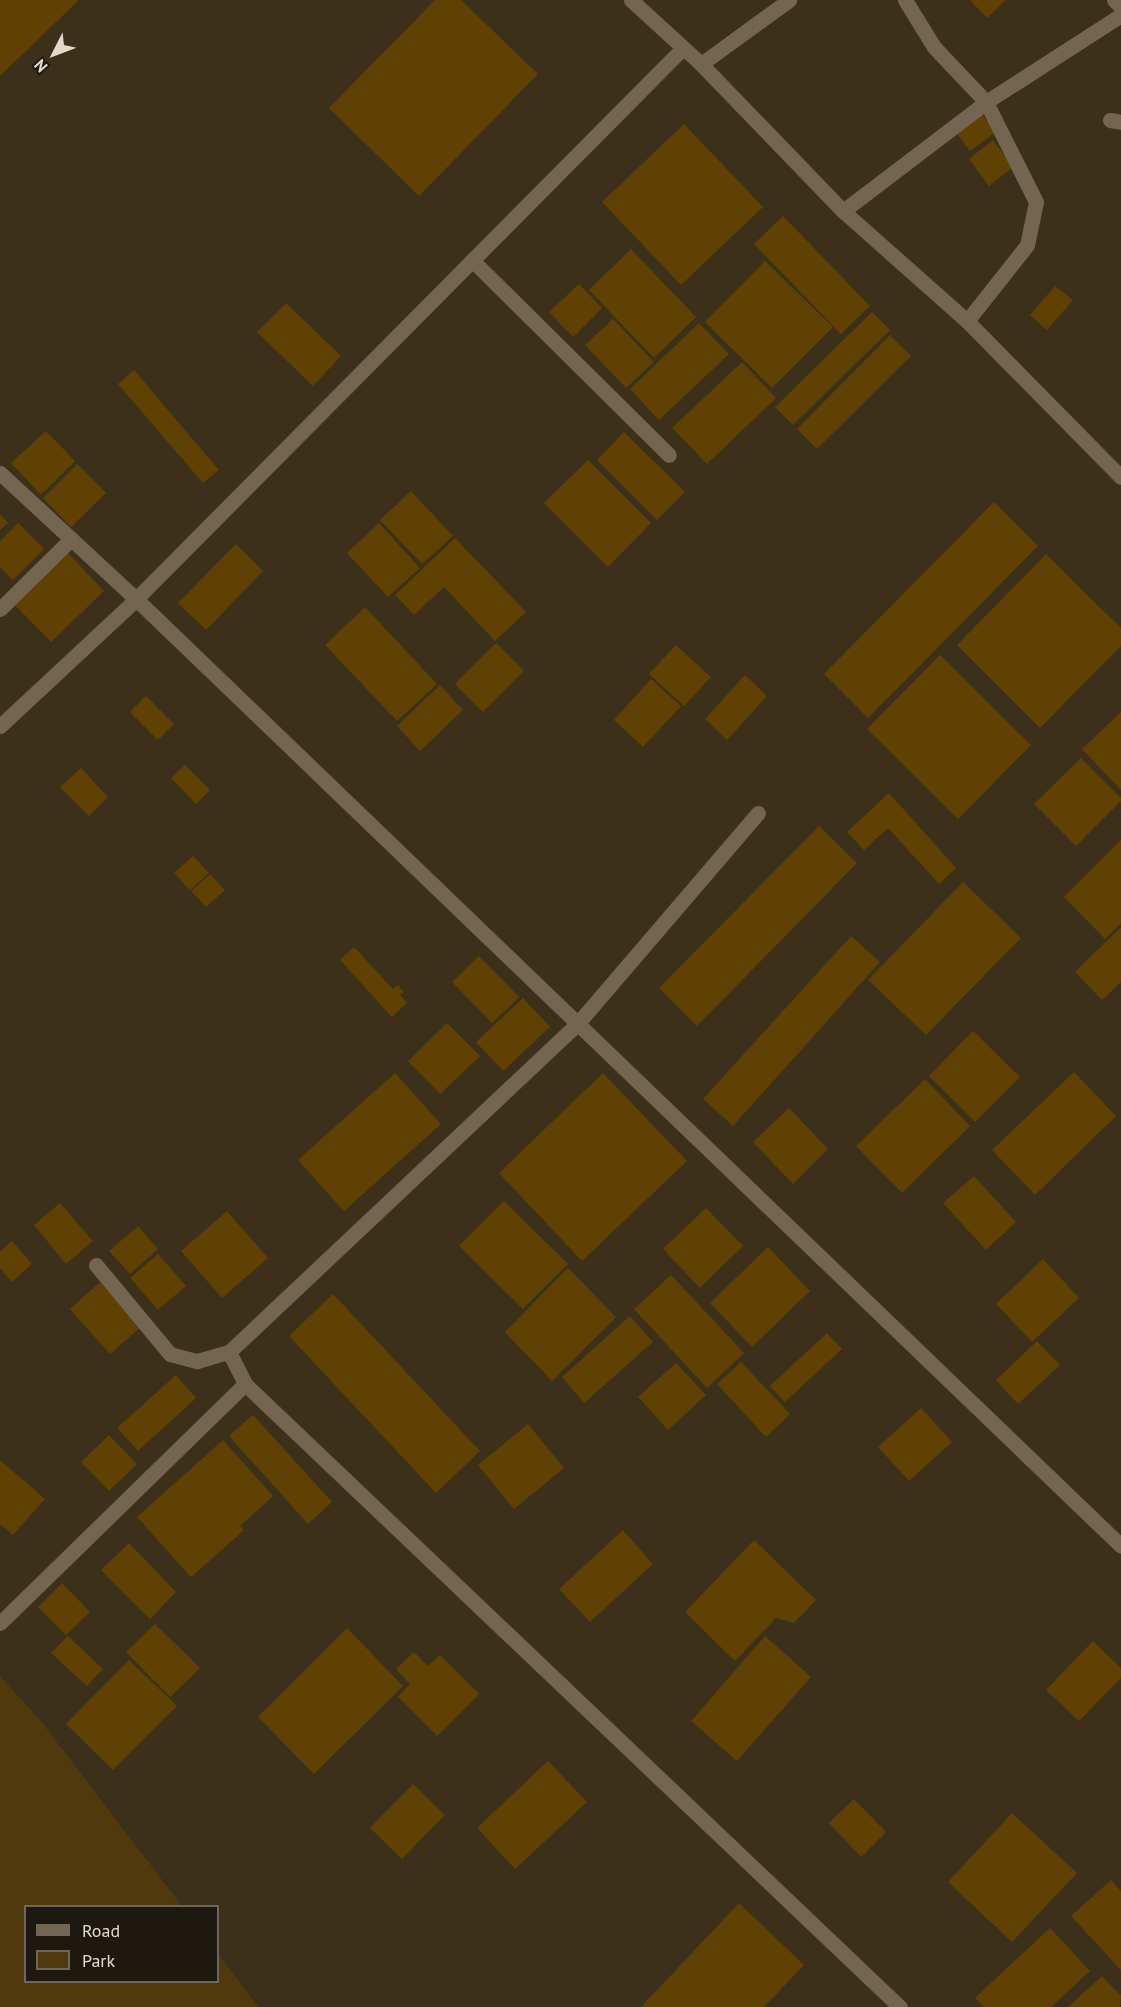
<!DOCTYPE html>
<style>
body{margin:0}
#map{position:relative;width:1121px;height:2007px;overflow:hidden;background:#3c301b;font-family:"PT Sans",sans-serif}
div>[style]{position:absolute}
.green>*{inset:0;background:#50390c}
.building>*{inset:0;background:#5f4104}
.minor>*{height:15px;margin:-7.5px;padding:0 7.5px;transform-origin:7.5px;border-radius:7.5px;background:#73654f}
span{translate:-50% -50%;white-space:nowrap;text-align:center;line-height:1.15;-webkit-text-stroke:4.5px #1e1910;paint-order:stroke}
.legend{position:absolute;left:24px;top:1905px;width:195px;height:78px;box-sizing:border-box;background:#1e1910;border:2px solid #6c665c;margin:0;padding:8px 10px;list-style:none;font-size:18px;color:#e1dacd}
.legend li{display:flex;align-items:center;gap:12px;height:30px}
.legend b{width:30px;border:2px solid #6c665c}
.north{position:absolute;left:24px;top:24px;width:60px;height:60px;-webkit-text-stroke:4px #1e1910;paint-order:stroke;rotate:228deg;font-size:16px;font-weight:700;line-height:24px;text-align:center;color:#e1dacd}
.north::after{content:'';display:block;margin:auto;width:21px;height:27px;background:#e1dacd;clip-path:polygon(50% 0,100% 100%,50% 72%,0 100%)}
</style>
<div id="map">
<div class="green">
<i style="clip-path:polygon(0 1676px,40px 1720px,182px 1906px,26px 1906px,26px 1982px,218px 1982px,218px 1954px,258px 2007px,0 2007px)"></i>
</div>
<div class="building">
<i style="clip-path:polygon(0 0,79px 0,0 76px)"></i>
<i style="clip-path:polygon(435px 0,461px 0,538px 74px,419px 196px,329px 108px)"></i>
<i style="clip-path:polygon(970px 0,1006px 0,987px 18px)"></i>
<i style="clip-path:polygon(980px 112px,996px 132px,970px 151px,955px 131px)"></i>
<i style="clip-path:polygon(684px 124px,763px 207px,681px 285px,602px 202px)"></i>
<i style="clip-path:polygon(993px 140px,1013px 167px,989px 186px,969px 159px)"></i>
<i style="clip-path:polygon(783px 216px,870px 306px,841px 334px,754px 244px)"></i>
<i style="clip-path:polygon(631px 249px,696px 317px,654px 358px,589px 290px)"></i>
<i style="clip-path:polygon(765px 261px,833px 327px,772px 388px,705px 322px)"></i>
<i style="clip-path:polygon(579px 284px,602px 308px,573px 337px,549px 312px)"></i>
<i style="clip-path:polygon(1055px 286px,1073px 300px,1047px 330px,1030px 315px)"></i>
<i style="clip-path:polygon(286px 303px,341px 356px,313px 386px,257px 332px)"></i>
<i style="clip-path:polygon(872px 312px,890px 330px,793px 425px,775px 407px)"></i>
<i style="clip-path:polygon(613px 319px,654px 362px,626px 388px,585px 345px)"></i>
<i style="clip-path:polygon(699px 323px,729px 354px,659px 420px,630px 389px)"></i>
<i style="clip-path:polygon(890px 335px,911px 356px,817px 449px,797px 429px)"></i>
<i style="clip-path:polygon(742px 362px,776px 398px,707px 464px,672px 428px)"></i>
<i style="clip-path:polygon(134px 370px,219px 470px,203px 483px,118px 384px)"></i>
<i style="clip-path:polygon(46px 431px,75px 461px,41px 495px,11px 463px)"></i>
<i style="clip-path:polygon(624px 432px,685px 492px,657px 520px,597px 460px)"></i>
<i style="clip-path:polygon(588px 460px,651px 523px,608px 567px,544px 503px)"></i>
<i style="clip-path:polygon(77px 464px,106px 493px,71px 527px,43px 498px)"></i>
<i style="clip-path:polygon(411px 491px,453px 536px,422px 564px,380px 520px)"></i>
<i style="clip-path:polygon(994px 502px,1038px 546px,868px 718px,824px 674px)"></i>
<i style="clip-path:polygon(0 514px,8px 523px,0 530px)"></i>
<i style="clip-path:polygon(18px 523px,44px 549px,13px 580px,0 567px,0 541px)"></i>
<i style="clip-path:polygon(379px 523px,420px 568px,388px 597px,347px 553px)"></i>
<i style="clip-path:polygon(455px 538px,526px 612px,495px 641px,444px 587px,414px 615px,395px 595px)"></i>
<i style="clip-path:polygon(236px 544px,263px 571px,206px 630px,178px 603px)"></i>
<i style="clip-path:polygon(66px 551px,104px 591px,51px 642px,13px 603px)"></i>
<i style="clip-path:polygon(1046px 554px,1121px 628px,1121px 646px,1040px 728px,957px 645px)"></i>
<i style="clip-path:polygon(365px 607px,437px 684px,397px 721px,325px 645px)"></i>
<i style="clip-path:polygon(496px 643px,524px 671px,483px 712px,455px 684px)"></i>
<i style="clip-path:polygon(676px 645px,711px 677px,684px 706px,649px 674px)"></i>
<i style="clip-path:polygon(940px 655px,1031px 745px,958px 819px,867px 729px)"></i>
<i style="clip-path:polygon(745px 675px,767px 696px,727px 740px,705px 719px)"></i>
<i style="clip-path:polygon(651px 679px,681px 706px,643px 747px,614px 720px)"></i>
<i style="clip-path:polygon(440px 685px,463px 710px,420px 751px,397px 726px)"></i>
<i style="clip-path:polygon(146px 696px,174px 724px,158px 740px,130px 712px)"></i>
<i style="clip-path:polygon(1121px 712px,1121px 790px,1082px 749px)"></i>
<i style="clip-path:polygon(1081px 758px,1121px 798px,1121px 801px,1076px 846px,1034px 804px)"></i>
<i style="clip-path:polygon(185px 765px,210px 790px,196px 804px,171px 778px)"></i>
<i style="clip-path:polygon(81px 768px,108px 797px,89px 816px,60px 787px)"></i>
<i style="clip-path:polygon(889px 793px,956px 868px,939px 884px,888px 828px,864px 850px,847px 832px)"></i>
<i style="clip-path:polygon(819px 826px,857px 863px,697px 1026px,659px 988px)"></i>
<i style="clip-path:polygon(1121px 840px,1121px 923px,1105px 939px,1064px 897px)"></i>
<i style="clip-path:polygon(193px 856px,209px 873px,190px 890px,174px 873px)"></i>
<i style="clip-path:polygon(210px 874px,225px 890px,206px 907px,191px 891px)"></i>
<i style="clip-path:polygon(963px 882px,1021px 938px,926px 1035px,868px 980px)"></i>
<i style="clip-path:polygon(1121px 927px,1121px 982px,1102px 1000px,1075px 972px)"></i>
<i style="clip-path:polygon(851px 936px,880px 962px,733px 1126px,703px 1099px)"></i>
<i style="clip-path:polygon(354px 947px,393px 989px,398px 985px,404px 992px,400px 995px,407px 1003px,392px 1017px,340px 960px)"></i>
<i style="clip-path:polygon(479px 956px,519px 997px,492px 1023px,452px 982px)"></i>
<i style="clip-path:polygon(523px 998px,550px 1027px,503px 1071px,476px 1042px)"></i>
<i style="clip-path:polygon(447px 1023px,480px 1056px,440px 1094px,408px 1061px)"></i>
<i style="clip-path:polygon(973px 1031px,1020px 1077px,975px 1122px,929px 1076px)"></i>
<i style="clip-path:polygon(1074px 1072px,1116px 1116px,1035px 1195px,992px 1150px)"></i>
<i style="clip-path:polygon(395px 1073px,441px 1124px,344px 1211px,298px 1160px)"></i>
<i style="clip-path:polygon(603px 1073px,687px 1161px,582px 1261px,499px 1173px)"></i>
<i style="clip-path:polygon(925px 1079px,970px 1126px,902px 1193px,856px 1146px)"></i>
<i style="clip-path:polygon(789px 1108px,828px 1149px,793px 1184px,753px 1142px)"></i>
<i style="clip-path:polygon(974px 1176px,1016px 1222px,986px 1250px,943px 1203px)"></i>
<i style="clip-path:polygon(504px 1201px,568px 1264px,523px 1309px,459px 1246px)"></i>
<i style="clip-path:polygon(60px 1203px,93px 1241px,66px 1264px,34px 1225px)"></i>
<i style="clip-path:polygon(706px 1208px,743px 1246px,700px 1288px,663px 1249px)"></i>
<i style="clip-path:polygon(227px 1211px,268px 1258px,222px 1298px,181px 1251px)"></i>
<i style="clip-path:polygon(138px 1226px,158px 1249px,130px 1274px,109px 1251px)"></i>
<i style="clip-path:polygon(12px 1241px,32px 1264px,12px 1282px,0 1268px,0 1252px)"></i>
<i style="clip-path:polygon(768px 1247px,810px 1291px,752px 1347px,710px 1303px)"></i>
<i style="clip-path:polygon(158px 1254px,186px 1286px,158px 1310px,130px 1278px)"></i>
<i style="clip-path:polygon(1043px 1259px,1079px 1298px,1032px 1342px,996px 1304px)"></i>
<i style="clip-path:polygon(568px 1268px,616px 1317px,552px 1381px,505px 1332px)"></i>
<i style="clip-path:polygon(671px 1275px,744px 1353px,707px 1388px,634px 1309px)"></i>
<i style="clip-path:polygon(100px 1282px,140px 1328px,110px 1354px,70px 1309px)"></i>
<i style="clip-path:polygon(333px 1294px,480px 1451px,436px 1493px,289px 1336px)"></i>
<i style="clip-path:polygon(630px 1316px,653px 1342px,584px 1403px,562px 1377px)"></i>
<i style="clip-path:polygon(827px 1333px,842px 1349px,785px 1402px,770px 1386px)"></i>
<i style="clip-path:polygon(1037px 1341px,1060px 1365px,1018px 1404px,996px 1380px)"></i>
<i style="clip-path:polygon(741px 1362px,790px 1414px,766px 1437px,717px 1384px)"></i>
<i style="clip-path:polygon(676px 1363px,706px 1395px,668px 1430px,638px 1397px)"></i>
<i style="clip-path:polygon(176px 1375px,196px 1398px,138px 1451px,117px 1428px)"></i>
<i style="clip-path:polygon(921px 1408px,952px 1442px,909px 1481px,878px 1447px)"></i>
<i style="clip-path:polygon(253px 1415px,332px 1502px,308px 1524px,229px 1436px)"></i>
<i style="clip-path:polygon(528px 1424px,564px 1468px,514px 1509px,478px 1465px)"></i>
<i style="clip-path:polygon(109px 1435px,137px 1464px,109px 1491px,81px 1462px)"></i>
<i style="clip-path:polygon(223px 1440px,273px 1496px,240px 1526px,244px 1530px,191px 1577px,137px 1517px)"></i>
<i style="clip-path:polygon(0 1460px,45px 1499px,13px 1535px,0 1524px)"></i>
<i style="clip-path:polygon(623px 1530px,653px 1564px,590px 1622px,559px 1589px)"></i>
<i style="clip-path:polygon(754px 1540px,816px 1600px,794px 1623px,776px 1618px,735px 1661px,685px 1612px)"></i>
<i style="clip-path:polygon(129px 1543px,176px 1592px,150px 1619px,101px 1570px)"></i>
<i style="clip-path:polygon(62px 1583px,90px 1612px,66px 1635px,38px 1607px)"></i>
<i style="clip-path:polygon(155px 1624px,200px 1668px,170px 1697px,126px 1652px)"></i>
<i style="clip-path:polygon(347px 1628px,403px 1686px,314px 1774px,258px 1717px)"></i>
<i style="clip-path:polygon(68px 1636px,103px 1669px,87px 1686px,51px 1653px)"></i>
<i style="clip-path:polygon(765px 1636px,811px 1677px,737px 1761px,691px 1721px)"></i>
<i style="clip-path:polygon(1093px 1641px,1121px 1668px,1121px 1678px,1079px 1721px,1046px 1690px)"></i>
<i style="clip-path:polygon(414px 1652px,428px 1666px,440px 1655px,479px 1694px,437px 1736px,398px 1697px,410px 1684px,396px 1669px)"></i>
<i style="clip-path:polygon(129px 1660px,177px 1706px,113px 1770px,66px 1724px)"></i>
<i style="clip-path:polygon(548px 1761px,587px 1802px,515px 1869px,477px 1828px)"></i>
<i style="clip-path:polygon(413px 1784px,445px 1815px,402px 1859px,370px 1828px)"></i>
<i style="clip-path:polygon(854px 1799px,886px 1832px,861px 1857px,829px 1823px)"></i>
<i style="clip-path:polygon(1012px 1813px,1077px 1873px,1012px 1942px,948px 1882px)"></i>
<i style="clip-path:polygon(1111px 1880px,1121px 1891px,1121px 1970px,1071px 1916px)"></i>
<i style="clip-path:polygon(739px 1903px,804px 1965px,764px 2007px,641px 2007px)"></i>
<i style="clip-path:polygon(1050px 1928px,1090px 1971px,1051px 2007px,984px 2007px,975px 1998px)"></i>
<i style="clip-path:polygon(1102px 1976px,1121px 1996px,1120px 2007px,1068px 2007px)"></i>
</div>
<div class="minor">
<i style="left:631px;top:0;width:95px;rotate:42.4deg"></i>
<i style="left:701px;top:64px;width:204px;rotate:46deg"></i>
<i style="left:843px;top:211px;width:166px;rotate:41.6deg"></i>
<i style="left:967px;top:321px;width:219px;rotate:45.4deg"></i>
<i style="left:905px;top:0;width:55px;rotate:58.3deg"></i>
<i style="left:934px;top:47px;width:76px;rotate:46.6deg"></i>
<i style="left:986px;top:102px;width:112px;rotate:63.4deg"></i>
<i style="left:1036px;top:202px;width:44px;rotate:101.8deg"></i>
<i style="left:1027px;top:245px;width:97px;rotate:128.3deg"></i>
<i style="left:1114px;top:0;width:10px;rotate:45deg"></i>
<i style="left:701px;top:64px;width:109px;rotate:-36deg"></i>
<i style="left:1110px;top:120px;width:11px;rotate:10deg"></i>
<i style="left:843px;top:211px;width:180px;rotate:-37.3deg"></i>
<i style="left:986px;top:102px;width:161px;rotate:-32.8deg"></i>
<i style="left:472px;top:260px;width:277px;rotate:44.7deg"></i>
<i style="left:0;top:473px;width:185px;rotate:42.8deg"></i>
<i style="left:136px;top:599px;width:1366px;rotate:43.87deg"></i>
<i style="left:0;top:609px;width:100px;rotate:-44.6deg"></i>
<i style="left:0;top:726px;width:186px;rotate:-43deg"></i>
<i style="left:136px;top:599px;width:776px;rotate:-45.21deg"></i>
<i style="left:758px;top:813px;width:279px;rotate:130.6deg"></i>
<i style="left:576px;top:1025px;width:477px;rotate:136.7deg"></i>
<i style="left:229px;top:1352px;width:36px;rotate:63deg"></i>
<i style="left:245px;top:1384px;width:904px;rotate:43.57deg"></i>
<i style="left:96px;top:1265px;width:116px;rotate:50.3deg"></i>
<i style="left:170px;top:1354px;width:28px;rotate:15deg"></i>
<i style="left:197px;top:1361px;width:33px;rotate:-16deg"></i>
<i style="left:0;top:1623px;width:342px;rotate:-44.3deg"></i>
</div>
<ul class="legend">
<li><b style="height:8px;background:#73654f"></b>Road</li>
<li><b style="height:16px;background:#50390c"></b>Park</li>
</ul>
<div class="north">N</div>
</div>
